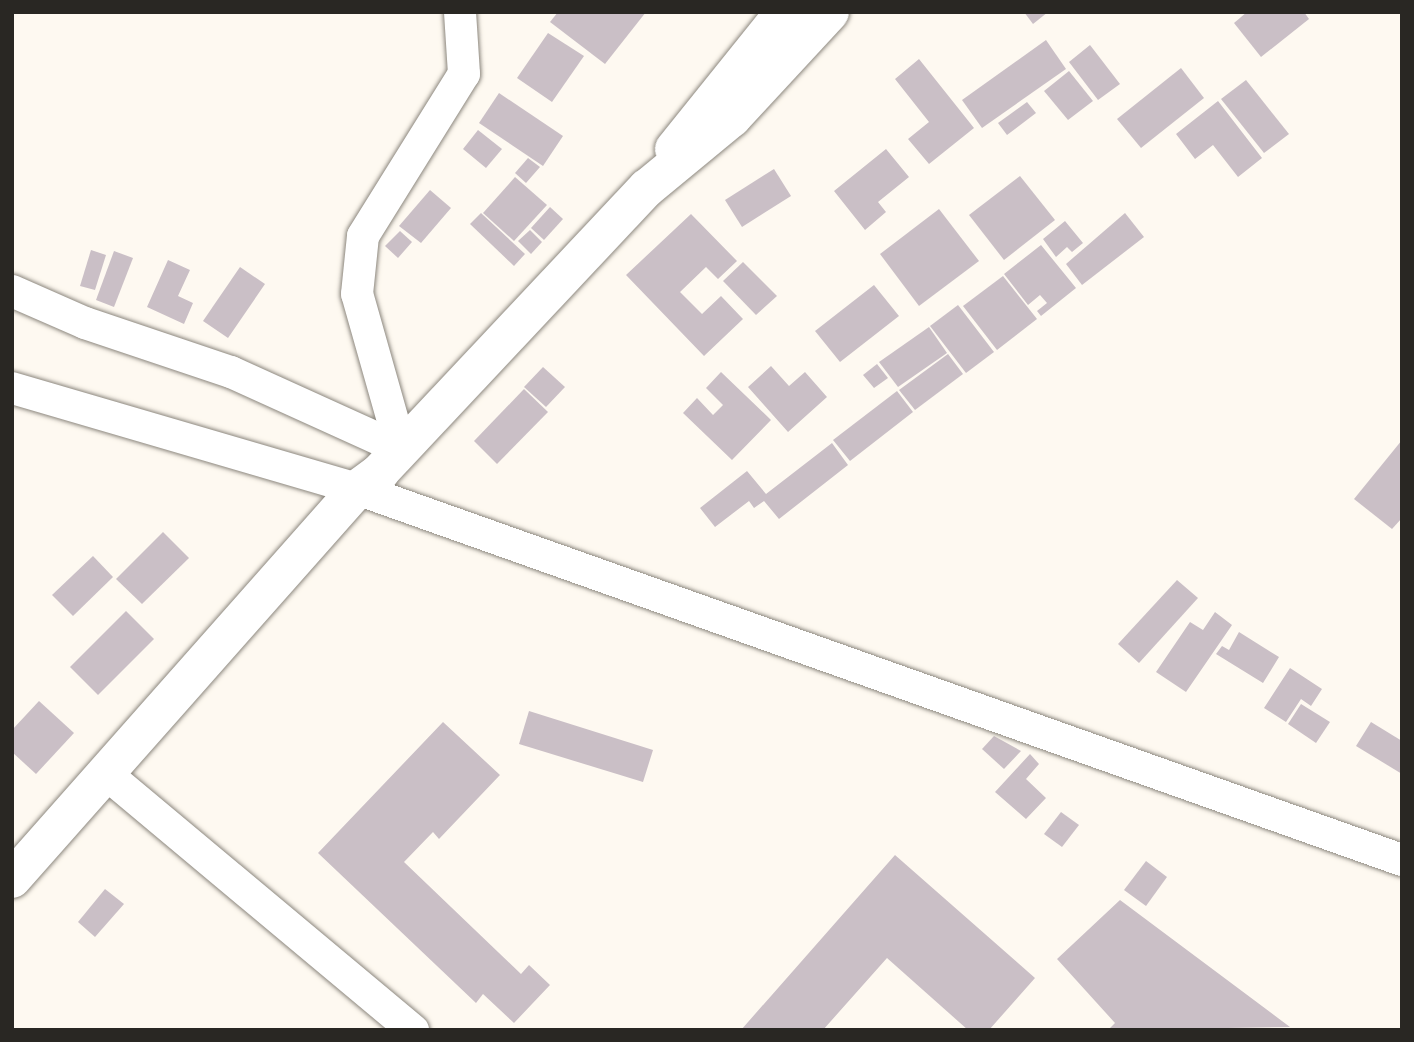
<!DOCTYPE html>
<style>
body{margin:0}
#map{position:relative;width:1414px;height:1042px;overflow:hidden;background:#fef9f1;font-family:"Alegreya Sans",sans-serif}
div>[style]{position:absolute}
.building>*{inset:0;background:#cabfc6}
.roads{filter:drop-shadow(0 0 2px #8c877e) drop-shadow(0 0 2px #8c877e)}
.minor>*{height:32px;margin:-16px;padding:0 16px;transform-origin:16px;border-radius:16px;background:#fff}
.secondary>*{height:38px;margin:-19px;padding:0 19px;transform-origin:19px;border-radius:19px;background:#fff}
span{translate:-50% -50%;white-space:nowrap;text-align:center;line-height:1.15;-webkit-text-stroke:7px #fef9f1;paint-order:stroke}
.frame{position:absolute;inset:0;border:14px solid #292723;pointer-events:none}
</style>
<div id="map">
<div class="building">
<i style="clip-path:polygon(558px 12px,646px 12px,605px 64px,550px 22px)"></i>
<i style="clip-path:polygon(1024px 12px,1048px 12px,1033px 24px)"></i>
<i style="clip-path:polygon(1247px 12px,1304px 12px,1309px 19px,1261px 57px,1234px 23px)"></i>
<i style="clip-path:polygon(548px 33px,584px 56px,552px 102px,517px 78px)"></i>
<i style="clip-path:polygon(1046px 40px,1066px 69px,982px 128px,962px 100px)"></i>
<i style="clip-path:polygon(1090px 45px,1120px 84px,1098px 100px,1069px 62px)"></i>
<i style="clip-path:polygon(919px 59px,974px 128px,929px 164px,908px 139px,929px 122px,895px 79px)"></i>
<i style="clip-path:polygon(1181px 68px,1204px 98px,1141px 148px,1117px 119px)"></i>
<i style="clip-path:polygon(1069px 71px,1093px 101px,1068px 120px,1044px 91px)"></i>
<i style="clip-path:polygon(1246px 80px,1289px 134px,1264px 153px,1221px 99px)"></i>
<i style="clip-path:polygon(499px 93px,563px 136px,543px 166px,479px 123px)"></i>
<i style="clip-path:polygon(1218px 101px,1262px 158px,1238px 177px,1213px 145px,1195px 159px,1176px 134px)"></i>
<i style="clip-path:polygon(1027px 102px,1036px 113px,1007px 135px,998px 123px)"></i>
<i style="clip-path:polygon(478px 130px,502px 149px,486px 168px,463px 149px)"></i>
<i style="clip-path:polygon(886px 149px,909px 177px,878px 202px,886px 212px,865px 230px,834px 191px)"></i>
<i style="clip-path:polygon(528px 158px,540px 167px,526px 183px,515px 173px)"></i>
<i style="clip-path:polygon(774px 169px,791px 196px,742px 227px,725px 200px)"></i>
<i style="clip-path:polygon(1020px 176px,1055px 220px,1004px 260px,969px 215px)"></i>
<i style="clip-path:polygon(515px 177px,547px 205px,514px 241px,483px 213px)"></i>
<i style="clip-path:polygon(430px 190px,451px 208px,421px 243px,399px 226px)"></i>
<i style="clip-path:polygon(550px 207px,563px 219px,544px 240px,531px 228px)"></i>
<i style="clip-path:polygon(939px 209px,979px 261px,919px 306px,880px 254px)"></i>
<i style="clip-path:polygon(481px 213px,525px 254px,514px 266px,470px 224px)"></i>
<i style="clip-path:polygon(1125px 213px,1144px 237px,1082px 285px,1066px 264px)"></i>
<i style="clip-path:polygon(691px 214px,737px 261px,718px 279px,706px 267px,680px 292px,702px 314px,721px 296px,743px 319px,704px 356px,626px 275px)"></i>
<i style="clip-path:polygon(1065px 221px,1083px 243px,1072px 252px,1067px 247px,1056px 257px,1043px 239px)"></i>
<i style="clip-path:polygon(530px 230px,542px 242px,531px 254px,518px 241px)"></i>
<i style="clip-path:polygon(400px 231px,412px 242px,398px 258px,385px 246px)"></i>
<i style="clip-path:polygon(1041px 245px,1076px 288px,1041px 316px,1037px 311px,1047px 303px,1040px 295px,1028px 305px,1004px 274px)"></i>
<i style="clip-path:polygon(91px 250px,106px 255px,95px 290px,80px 286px)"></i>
<i style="clip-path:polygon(114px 251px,133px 258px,114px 307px,96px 300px)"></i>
<i style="clip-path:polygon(168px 260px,190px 270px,178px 296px,193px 303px,184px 324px,147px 307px)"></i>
<i style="clip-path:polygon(743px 262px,777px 296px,756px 315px,723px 281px)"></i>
<i style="clip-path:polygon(240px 267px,265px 284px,228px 338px,203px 321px)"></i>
<i style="clip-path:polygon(1003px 276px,1037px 319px,997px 350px,963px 306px)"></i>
<i style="clip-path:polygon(874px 285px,899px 316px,840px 362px,815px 331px)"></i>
<i style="clip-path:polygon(958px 305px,994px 352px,966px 373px,930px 326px)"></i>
<i style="clip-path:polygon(929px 327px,947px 353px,898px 387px,879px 362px)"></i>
<i style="clip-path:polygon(948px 354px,963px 374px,915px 410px,899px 390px)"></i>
<i style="clip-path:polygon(877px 364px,888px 378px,874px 388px,863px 375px)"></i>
<i style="clip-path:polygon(771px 366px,789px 386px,805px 372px,827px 397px,788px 432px,748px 387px)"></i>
<i style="clip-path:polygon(543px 367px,565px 387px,546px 407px,524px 387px)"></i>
<i style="clip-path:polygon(721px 372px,771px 420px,732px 460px,683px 413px,697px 398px,713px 415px,723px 405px,706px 388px)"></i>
<i style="clip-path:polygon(524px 389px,548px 412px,497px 464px,474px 441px)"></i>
<i style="clip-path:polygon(897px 391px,913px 412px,850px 461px,833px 440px)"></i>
<i style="clip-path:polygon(1402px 440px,1402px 518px,1392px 529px,1354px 499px)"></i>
<i style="clip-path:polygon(832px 443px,848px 465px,779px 519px,764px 501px,754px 508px,749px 501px,715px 527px,700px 508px,747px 471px,766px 494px)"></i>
<i style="clip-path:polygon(163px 532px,189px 558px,142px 604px,116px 579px)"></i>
<i style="clip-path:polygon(93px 556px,113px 577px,73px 616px,52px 595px)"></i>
<i style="clip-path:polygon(1177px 580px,1198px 598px,1139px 663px,1118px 644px)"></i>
<i style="clip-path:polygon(126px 611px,154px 639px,98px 695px,70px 667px)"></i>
<i style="clip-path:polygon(1215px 612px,1232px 625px,1186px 692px,1156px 672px,1190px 622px,1203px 630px)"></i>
<i style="clip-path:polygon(1239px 632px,1279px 657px,1263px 683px,1216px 654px,1222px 646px,1229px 650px)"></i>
<i style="clip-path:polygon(1290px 668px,1322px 689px,1311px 706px,1301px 699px,1286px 722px,1264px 708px)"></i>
<i style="clip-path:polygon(39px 701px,74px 733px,36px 774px,12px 752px,12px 730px)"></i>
<i style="clip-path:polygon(1301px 704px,1330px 722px,1316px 743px,1288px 724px)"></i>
<i style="clip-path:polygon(529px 711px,653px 750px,643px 782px,519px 744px)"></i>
<i style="clip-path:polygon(443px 722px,500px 775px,439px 839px,433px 832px,404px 862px,521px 974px,529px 965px,550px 985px,514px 1023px,483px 994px,476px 1003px,318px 853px)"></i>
<i style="clip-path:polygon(1371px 722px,1402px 741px,1402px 774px,1356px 746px)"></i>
<i style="clip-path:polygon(994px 736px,1021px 751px,1004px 769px,982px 749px)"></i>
<i style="clip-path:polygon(1030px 754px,1039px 764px,1026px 779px,1046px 798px,1026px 819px,995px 792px)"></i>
<i style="clip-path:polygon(1061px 812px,1079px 825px,1062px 847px,1044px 834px)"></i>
<i style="clip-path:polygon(895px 855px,1035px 978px,989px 1030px,968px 1030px,887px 958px,823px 1030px,741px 1030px)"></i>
<i style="clip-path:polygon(1146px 861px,1167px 877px,1146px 906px,1124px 890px)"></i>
<i style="clip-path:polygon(105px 889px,124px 904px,95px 937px,78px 922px)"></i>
<i style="clip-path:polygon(1120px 900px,1290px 1027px,1108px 1030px,1115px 1023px,1057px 959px)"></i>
</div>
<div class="roads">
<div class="minor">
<i style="left:12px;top:291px;width:80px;rotate:23.7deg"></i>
<i style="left:85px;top:323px;width:154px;rotate:18.6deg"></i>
<i style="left:231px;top:372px;width:187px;rotate:24.4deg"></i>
<i style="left:12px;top:388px;width:359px;rotate:16.3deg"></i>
<i style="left:357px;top:489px;width:1109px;rotate:19.55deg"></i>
<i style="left:401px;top:449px;width:161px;rotate:-105.8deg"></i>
<i style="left:357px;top:294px;width:58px;rotate:-84.1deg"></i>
<i style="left:363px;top:236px;width:191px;rotate:-58.1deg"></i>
<i style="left:464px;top:74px;width:62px;rotate:-93.7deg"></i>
<i style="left:104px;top:772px;width:403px;rotate:39.9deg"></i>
</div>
<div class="secondary">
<i style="left:674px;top:149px;width:176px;rotate:-51.2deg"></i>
<i style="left:12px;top:879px;width:521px;rotate:-48.5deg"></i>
<i style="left:357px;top:489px;width:29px;rotate:-36deg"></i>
<i style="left:380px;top:472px;width:390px;rotate:-46.8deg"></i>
<i style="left:647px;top:188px;width:110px;rotate:-39.5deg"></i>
<i style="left:732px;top:118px;width:144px;rotate:-47.2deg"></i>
</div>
</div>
<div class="frame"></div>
</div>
